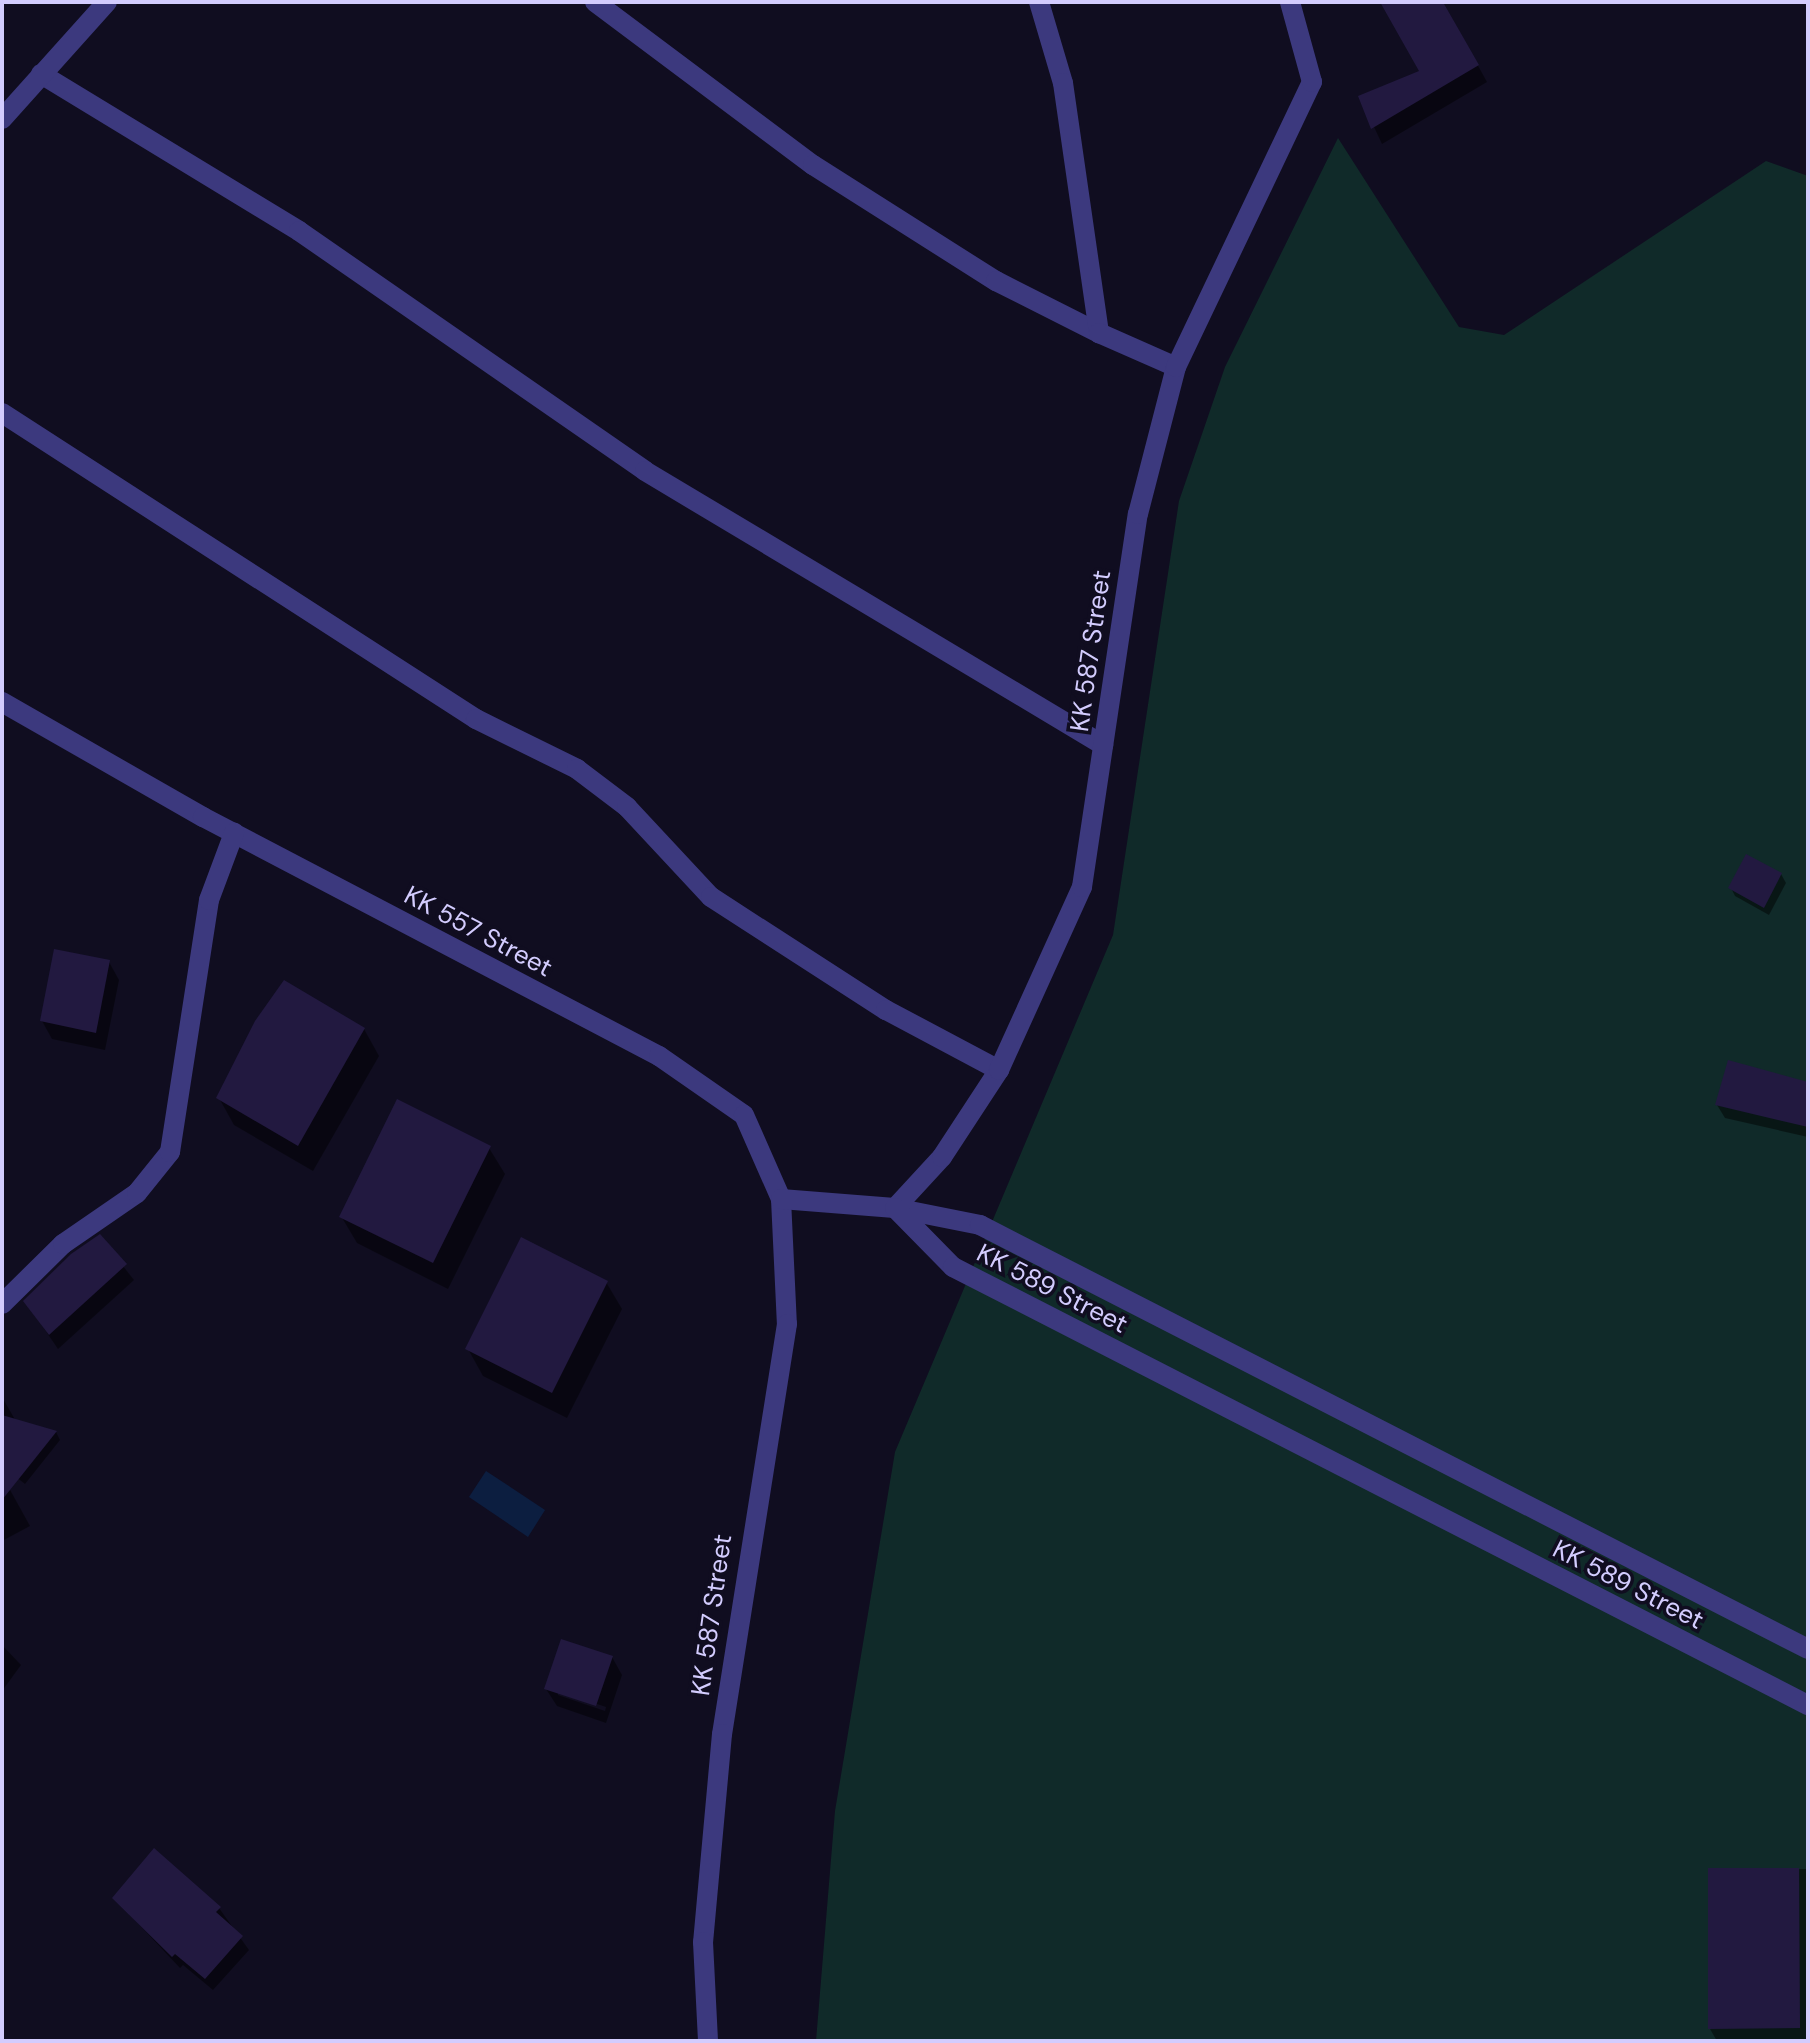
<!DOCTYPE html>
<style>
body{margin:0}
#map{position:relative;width:1810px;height:2043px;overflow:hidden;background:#100d20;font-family:"DM Sans",sans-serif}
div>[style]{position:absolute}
.green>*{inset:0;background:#102a29}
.water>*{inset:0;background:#0c1e40}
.shadow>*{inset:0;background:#0007}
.building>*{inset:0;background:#221940}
.minor>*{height:20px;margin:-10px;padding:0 10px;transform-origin:10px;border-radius:10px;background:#3c397e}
span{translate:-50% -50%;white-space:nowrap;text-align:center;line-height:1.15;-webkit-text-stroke:7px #100d20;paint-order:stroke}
.street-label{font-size:26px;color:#d3ccfe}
.frame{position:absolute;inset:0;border:4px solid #d3ccfe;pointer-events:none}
</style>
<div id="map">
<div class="green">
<i style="clip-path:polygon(1338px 138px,1459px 327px,1504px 335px,1766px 161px,1808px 176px,1808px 2041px,816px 2041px,835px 1811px,895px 1452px,1113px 935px,1179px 501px,1225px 367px)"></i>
</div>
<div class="water">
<i style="clip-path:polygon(486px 1471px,545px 1510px,528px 1537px,469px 1497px)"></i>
</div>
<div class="shadow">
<i style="clip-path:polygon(1382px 2px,1443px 2px,1487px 82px,1382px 144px,1360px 97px,1422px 72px)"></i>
<i style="clip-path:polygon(1781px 874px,1786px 883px,1769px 915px,1735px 896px,1731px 888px)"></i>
<i style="clip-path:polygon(109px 962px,119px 980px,105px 1050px,52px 1039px,42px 1021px)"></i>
<i style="clip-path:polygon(364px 1029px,379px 1056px,313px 1171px,234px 1125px,219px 1098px)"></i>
<i style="clip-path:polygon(1808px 1089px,1808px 1137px,1725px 1118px,1717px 1105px)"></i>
<i style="clip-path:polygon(489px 1148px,505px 1174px,448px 1289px,357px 1243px,341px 1216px)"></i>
<i style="clip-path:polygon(100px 1237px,134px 1280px,58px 1349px,26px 1302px)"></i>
<i style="clip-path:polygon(606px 1282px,622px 1309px,567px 1418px,483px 1376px,468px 1349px)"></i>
<i style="clip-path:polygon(2px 1397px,17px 1423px,56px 1432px,60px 1440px,25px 1484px,2px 1466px)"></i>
<i style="clip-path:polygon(9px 1488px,30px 1526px,2px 1541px,2px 1492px)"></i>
<i style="clip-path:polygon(2px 1645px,21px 1665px,2px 1691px)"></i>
<i style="clip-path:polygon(evenodd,612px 1657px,622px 1675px,606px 1723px,557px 1706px,546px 1689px,612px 1657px,558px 1691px,606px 1707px,605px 1711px,558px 1695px,558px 1691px)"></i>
<i style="clip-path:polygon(1808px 1869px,1808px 2041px,1717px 2041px,1710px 2029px,1710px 1870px)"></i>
<i style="clip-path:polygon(114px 1898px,219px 1908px,249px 1950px,213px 1990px,183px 1965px,180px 1968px)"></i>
</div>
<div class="building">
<i style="clip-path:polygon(1380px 2px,1443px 2px,1479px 65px,1371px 129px,1358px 96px,1419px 71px)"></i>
<i style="clip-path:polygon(1746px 854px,1782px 873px,1764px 908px,1728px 888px)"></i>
<i style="clip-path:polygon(54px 949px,110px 960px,96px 1033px,40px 1021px)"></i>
<i style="clip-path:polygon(284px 980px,365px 1028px,298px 1146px,216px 1098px,255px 1021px)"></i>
<i style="clip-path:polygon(1728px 1060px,1808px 1082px,1808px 1127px,1715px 1105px)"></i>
<i style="clip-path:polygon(397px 1099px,491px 1146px,433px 1263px,339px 1217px)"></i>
<i style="clip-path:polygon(100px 1234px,127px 1264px,49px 1335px,23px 1301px,71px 1254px)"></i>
<i style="clip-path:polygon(521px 1237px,608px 1281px,552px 1393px,465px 1349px)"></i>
<i style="clip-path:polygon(2px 1415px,57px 1431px,2px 1500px)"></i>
<i style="clip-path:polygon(561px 1639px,613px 1656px,596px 1706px,544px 1689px)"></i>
<i style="clip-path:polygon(154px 1848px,221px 1907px,216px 1912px,243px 1936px,205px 1979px,175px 1954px,172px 1957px,112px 1898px)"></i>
<i style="clip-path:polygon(1708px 1868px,1799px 1868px,1800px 2028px,1708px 2029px)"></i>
</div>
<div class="minor">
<i style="left:595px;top:2px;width:272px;rotate:36.8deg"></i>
<i style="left:813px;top:165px;width:217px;rotate:32.4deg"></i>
<i style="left:996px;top:281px;width:115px;rotate:26.8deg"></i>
<i style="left:1039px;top:2px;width:84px;rotate:73.5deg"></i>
<i style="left:1063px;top:83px;width:253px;rotate:81.8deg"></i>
<i style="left:1099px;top:333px;width:84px;rotate:23.8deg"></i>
<i style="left:41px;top:74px;width:302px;rotate:31.3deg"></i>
<i style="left:299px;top:231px;width:421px;rotate:34.7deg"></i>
<i style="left:645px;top:471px;width:534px;rotate:30.89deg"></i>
<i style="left:2px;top:119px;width:157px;rotate:-48.1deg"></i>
<i style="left:2px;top:413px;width:564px;rotate:32.85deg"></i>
<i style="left:476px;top:719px;width:113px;rotate:26.3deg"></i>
<i style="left:577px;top:769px;width:63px;rotate:37.2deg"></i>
<i style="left:627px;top:807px;width:123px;rotate:47deg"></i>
<i style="left:711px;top:897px;width:208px;rotate:32.9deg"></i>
<i style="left:886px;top:1010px;width:128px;rotate:28deg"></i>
<i style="left:2px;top:702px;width:232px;rotate:29.8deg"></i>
<i style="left:203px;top:817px;width:515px;rotate:27.66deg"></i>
<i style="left:659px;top:1056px;width:103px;rotate:34.8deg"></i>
<i style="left:744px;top:1115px;width:92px;rotate:66.2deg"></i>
<i style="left:781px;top:1199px;width:125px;rotate:87.3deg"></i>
<i style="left:787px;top:1324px;width:415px;rotate:99deg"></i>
<i style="left:722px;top:1734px;width:209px;rotate:95.2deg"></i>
<i style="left:703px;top:1942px;width:99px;rotate:87.1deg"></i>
<i style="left:781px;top:1199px;width:114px;rotate:4.5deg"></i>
<i style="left:895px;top:1208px;width:87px;rotate:11.3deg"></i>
<i style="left:980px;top:1225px;width:930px;rotate:27.12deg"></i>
<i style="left:895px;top:1208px;width:69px;rotate:-47.3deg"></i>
<i style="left:942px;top:1157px;width:104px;rotate:-56.8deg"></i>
<i style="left:999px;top:1070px;width:201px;rotate:-65.6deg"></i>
<i style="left:1082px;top:887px;width:377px;rotate:-81.5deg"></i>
<i style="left:1138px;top:514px;width:152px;rotate:-75.5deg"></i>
<i style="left:1176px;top:367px;width:316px;rotate:-64.5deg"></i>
<i style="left:1312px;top:82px;width:83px;rotate:-105.4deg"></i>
<i style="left:895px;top:1208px;width:83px;rotate:45.5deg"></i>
<i style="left:953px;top:1267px;width:961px;rotate:27.13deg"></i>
<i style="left:2px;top:1304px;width:86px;rotate:-44.5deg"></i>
<i style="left:63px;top:1244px;width:90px;rotate:-34.6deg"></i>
<i style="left:137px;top:1193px;width:53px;rotate:-51.2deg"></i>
<i style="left:170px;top:1152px;width:255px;rotate:-81.2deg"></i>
<i style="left:209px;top:900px;width:72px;rotate:-69.5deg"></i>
</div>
<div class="street-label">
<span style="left:1091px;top:651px;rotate:-82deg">KK 587 Street</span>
<span style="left:478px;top:932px;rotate:28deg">KK 557 Street</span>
<span style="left:1052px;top:1289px;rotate:27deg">KK 589 Street</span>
<span style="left:1628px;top:1585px;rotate:27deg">KK 589 Street</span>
<span style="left:712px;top:1615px;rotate:-82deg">KK 587 Street</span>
</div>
<div class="frame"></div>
</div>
